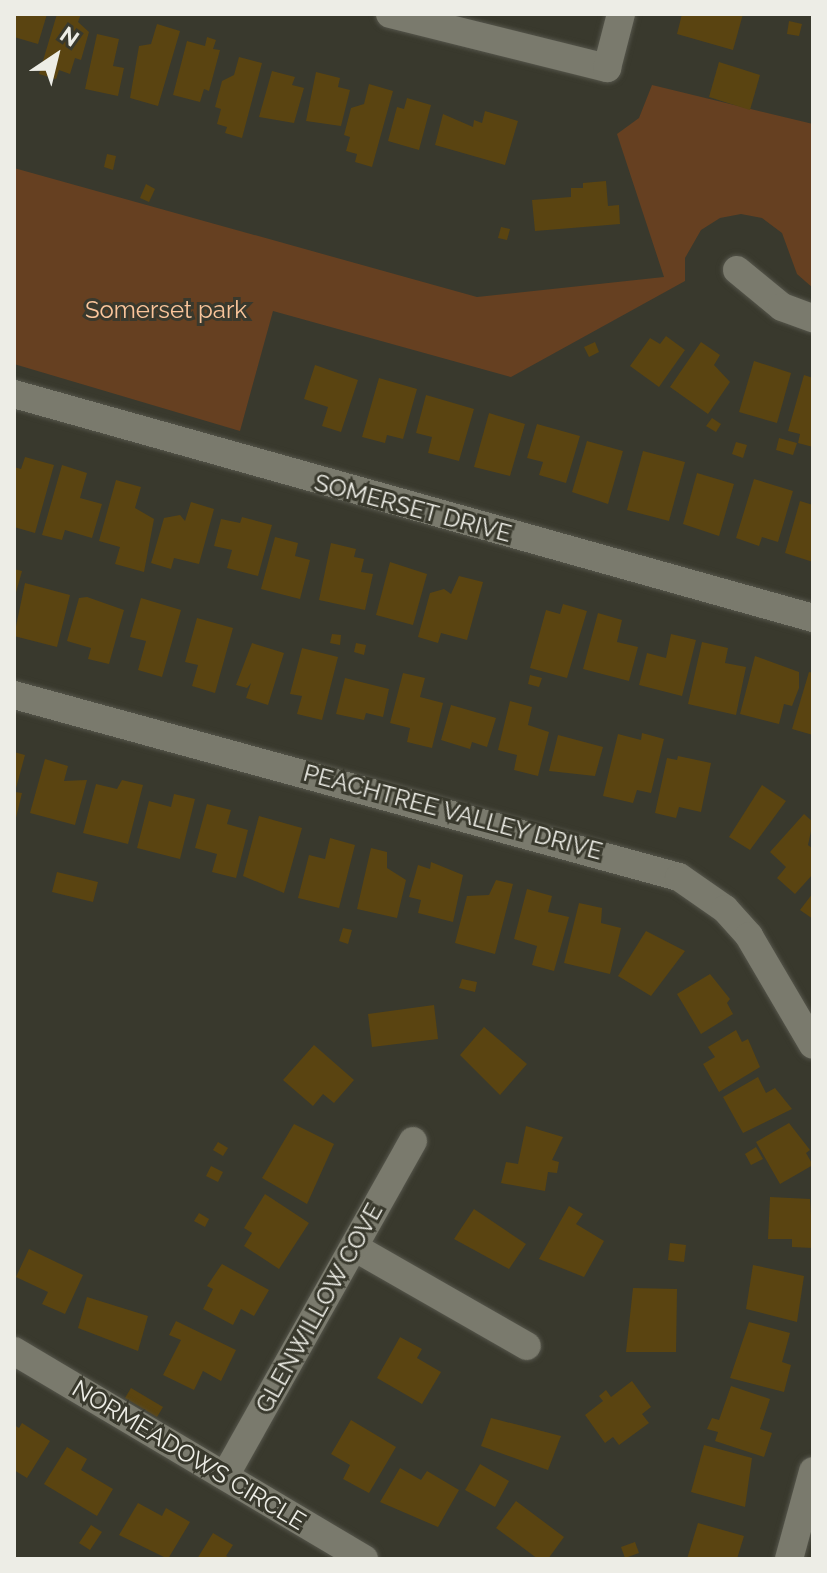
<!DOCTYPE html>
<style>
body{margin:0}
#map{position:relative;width:827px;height:1573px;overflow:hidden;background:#39392d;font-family:Raleway,sans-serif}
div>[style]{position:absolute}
.green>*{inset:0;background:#664021}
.building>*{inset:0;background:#5a4411}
.roads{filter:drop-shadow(0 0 2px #55554b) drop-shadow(0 0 2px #55554b)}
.street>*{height:28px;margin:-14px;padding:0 14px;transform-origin:14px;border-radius:14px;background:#7a7a6d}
span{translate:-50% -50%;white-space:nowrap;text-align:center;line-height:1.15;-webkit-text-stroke:6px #39392d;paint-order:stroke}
.park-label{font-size:24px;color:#fac59b}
.street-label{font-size:24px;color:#edede6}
.frame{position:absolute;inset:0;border:16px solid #edede6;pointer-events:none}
.north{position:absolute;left:16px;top:16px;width:80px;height:80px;-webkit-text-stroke:6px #39392d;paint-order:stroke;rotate:35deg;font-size:22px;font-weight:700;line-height:32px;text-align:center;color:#edede6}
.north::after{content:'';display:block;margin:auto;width:28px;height:36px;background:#edede6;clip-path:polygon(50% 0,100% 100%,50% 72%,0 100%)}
</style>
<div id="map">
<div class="green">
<i style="clip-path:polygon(652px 85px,813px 124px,813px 288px,797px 274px,782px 233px,762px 218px,741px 214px,720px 218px,701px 230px,685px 258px,685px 281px,511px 377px,273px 311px,240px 431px,14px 364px,14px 168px,477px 297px,664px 277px,617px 134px,639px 118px)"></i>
</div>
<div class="building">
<i style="clip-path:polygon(14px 14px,47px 14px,38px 44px,14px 37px)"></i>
<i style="clip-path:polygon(57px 14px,81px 14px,78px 22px,89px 32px,81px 60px,75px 58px,70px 74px,59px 70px,56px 79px,39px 74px)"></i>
<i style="clip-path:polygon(682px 14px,743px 14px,733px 50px,677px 34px)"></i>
<i style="clip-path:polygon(789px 21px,802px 24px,799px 36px,787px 34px)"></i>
<i style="clip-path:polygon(157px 24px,180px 31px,158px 106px,130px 98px,139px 46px,151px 44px)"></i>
<i style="clip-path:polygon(97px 34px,119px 39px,113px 66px,124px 68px,118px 96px,85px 89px)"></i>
<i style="clip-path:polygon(207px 37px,216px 40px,213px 49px,220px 50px,209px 91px,204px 89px,200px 102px,173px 95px,187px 41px,205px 46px)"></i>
<i style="clip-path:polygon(239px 57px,262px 63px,242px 138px,225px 133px,227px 127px,217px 124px,221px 109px,215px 107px,222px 81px,234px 75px)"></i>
<i style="clip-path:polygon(719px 62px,760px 75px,750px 110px,709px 97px)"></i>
<i style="clip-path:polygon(272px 71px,295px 77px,292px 85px,304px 88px,294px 123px,259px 117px)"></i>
<i style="clip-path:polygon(316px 72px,340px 78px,338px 87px,350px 90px,341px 126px,306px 121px)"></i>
<i style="clip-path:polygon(369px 84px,393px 91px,372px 167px,355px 162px,357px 154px,346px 151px,350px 137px,344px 135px,351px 108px,364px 104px)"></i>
<i style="clip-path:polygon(407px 98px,431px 105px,419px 150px,388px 141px,397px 107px,404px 109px)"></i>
<i style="clip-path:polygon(485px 111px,518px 121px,505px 165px,435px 145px,443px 114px,473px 127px,474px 120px,482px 123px)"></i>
<i style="clip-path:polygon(107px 154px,116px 156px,113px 170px,104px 167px)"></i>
<i style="clip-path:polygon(606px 181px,608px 206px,619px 205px,620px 224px,535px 231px,532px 200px,571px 197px,571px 188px,583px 188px,583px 183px)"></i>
<i style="clip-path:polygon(146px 184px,155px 189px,149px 202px,140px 198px)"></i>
<i style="clip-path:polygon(501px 227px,510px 229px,507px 240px,498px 238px)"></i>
<i style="clip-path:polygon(666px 336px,685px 350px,659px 387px,630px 366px,650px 338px,660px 344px)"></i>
<i style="clip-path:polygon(595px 342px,599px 352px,589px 357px,584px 347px)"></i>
<i style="clip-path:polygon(701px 342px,720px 355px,714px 365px,730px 382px,708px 414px,670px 387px)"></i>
<i style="clip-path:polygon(754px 361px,791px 373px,777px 423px,739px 412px)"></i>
<i style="clip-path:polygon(315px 365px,358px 380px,341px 432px,322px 426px,328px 407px,304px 399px)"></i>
<i style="clip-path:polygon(804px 375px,813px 378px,813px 447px,798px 443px,800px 434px,788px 431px)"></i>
<i style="clip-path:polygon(379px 378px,417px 389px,403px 439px,387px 435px,385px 443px,362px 437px)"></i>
<i style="clip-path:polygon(426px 395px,474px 409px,459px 461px,428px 453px,432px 437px,416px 433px)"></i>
<i style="clip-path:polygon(489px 413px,525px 424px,510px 476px,474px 467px)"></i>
<i style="clip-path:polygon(712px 418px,721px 424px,716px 432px,706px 426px)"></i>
<i style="clip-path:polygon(537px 424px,580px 436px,566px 483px,539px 475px,543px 462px,527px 458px)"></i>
<i style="clip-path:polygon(779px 438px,797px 443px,793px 455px,776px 450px)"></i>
<i style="clip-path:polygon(587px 441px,623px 451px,608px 504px,572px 492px)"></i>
<i style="clip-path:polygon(736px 442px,747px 445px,743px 458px,732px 454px)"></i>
<i style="clip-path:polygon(643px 451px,685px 462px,669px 521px,627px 510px)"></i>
<i style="clip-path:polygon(25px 457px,54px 465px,35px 533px,14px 527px,14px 467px,21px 469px)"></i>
<i style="clip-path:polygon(62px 465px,87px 473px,80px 498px,102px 504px,92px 538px,65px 530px,62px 540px,42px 535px)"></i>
<i style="clip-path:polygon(697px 473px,734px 484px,719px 536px,683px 524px)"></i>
<i style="clip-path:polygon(754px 479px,793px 491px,778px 542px,762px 537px,759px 546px,736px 538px)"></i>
<i style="clip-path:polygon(116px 480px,141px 487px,135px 508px,154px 519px,144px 572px,115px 564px,120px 547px,99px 541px)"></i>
<i style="clip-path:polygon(800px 501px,813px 505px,813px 562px,785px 553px)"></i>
<i style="clip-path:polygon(191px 502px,214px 509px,199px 564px,174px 558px,171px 569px,151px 563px,164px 518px,180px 515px,185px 521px)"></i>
<i style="clip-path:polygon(242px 517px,272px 525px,258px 576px,227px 568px,232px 550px,214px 546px,221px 519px,240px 523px)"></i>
<i style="clip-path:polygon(275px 537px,298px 543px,295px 556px,310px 560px,300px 599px,261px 589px)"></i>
<i style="clip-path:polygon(331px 543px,356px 549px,354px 557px,364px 559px,361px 572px,373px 574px,365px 610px,319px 600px)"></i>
<i style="clip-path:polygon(390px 562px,427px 574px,413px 625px,376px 615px)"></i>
<i style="clip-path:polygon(14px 569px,22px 571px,15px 596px,14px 596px)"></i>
<i style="clip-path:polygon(459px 576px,483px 582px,467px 640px,441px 633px,438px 643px,418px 637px,430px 593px,444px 589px,451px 594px)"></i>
<i style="clip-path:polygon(25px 583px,70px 595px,57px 647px,14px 636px)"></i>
<i style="clip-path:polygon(87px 597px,124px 610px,109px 664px,88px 659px,91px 648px,67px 641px,79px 598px)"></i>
<i style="clip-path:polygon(141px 598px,181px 610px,162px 677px,138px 670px,146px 641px,130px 637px)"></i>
<i style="clip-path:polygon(563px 604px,587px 611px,567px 678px,530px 668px,546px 610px,560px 614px)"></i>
<i style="clip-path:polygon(598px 613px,622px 620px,617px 642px,638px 647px,629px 681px,583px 669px)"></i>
<i style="clip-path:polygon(197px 618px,233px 628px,215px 693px,192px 686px,198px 665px,185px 662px)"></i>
<i style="clip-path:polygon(332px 634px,341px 635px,340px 645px,330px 643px)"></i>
<i style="clip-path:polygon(671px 634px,696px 640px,682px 696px,639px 685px,647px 653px,666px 658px)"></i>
<i style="clip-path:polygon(702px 642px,728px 648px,725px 663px,746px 667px,736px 715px,688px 704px)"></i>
<i style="clip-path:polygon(252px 643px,284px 653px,268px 705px,246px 698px,251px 683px,247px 688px,236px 685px)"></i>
<i style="clip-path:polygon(356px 643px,366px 645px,364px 655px,354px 652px)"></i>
<i style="clip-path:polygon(302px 648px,338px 657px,322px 720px,297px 714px,302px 696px,290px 694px)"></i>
<i style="clip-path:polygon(755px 656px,799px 672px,799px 688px,792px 706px,784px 704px,779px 724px,740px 714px)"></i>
<i style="clip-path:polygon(809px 672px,813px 673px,813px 735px,792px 729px)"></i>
<i style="clip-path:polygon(403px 673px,425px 678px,420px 697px,443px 703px,432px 748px,407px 742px,410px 728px,390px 723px)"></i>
<i style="clip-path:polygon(530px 675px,542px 678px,539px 687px,528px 684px)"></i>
<i style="clip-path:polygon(345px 678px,389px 689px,383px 717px,366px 713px,364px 720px,336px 714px)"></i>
<i style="clip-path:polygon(510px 701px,532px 707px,528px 725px,549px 732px,538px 776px,514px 770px,517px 755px,498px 750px)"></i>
<i style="clip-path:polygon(451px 705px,496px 718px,487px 747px,472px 742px,470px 749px,441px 740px)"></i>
<i style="clip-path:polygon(642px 733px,664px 739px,651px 793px,637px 790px,633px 803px,603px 796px,618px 734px,641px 740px)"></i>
<i style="clip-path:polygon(558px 735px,603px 747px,595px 776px,549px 771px)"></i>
<i style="clip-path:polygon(14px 752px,25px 755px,15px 792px,22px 793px,15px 822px)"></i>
<i style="clip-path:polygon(678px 756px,711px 763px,701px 812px,679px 807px,676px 818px,655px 813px,667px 758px,677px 760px)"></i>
<i style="clip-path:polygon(45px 759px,68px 766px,64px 781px,87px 780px,75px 825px,30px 813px)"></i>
<i style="clip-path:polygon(122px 780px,143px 785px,128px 844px,83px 833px,96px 784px,117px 789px)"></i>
<i style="clip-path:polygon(762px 785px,786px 801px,750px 850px,729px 837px)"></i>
<i style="clip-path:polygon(174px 794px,195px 799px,180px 859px,137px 848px,149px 801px,171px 807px)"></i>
<i style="clip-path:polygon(207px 804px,231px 810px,227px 824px,248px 830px,236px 878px,212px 872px,217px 854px,195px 848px)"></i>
<i style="clip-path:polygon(804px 814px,813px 822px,808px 845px,813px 849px,813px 874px,795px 894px,777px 878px,786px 867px,770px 852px)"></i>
<i style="clip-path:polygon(259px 816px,302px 828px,284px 893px,243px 876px)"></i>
<i style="clip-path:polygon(330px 838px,355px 845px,339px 908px,298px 898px,309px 855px,325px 859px)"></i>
<i style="clip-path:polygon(371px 848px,387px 852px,387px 868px,406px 880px,397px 918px,357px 909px)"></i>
<i style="clip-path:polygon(431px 862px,463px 875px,453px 922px,418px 913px,421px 900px,409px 897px,418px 865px,430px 869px)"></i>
<i style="clip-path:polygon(57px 872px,98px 882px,93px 902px,52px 892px)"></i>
<i style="clip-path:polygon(496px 880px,513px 884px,495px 954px,455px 943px,467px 896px,489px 895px)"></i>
<i style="clip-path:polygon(527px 889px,552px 896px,548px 912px,569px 917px,554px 971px,532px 965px,537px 946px,514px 939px)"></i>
<i style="clip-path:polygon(813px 893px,813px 919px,800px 910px)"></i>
<i style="clip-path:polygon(579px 903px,602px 908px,601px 923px,621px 928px,610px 974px,564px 963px)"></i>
<i style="clip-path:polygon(343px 928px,352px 930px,348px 944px,339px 941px)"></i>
<i style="clip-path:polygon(646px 931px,685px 951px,651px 996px,618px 976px)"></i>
<i style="clip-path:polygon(710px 974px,730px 999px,727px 1003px,733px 1014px,701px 1034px,677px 994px)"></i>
<i style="clip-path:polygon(462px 979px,477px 982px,475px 992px,459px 988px)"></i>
<i style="clip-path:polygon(434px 1005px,438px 1039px,372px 1047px,368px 1014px)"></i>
<i style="clip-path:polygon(484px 1027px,527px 1064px,500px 1095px,460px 1055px)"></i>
<i style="clip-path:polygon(736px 1030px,742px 1042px,748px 1039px,760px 1067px,719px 1092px,703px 1064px,715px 1057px,708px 1047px)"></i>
<i style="clip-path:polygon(314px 1045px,354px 1080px,334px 1103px,323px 1094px,313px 1106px,283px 1080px)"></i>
<i style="clip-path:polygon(758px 1077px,766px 1093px,775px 1088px,792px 1109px,743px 1133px,723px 1097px)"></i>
<i style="clip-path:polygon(789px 1123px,810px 1150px,806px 1153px,813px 1165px,780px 1184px,756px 1142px)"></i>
<i style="clip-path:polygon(294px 1124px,334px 1144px,307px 1204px,262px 1178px)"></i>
<i style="clip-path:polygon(526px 1126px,563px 1137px,552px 1160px,559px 1162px,557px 1173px,548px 1172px,545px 1191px,501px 1183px,506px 1162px,518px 1164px)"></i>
<i style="clip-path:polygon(218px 1142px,228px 1148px,223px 1156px,213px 1150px)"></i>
<i style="clip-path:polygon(756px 1147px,763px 1159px,751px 1165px,745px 1154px)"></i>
<i style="clip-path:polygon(211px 1166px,223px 1172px,218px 1182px,206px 1176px)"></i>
<i style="clip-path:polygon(265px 1194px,309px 1223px,279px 1269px,244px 1246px,252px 1233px,244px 1228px)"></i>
<i style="clip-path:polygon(770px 1197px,810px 1199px,813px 1248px,792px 1247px,792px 1239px,768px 1239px)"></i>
<i style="clip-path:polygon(569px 1206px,583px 1214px,576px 1224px,604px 1241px,584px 1277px,539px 1259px)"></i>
<i style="clip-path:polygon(474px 1209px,526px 1244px,509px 1269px,454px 1239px)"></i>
<i style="clip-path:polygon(199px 1213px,209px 1219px,205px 1227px,194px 1221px)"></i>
<i style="clip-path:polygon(670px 1243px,686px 1245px,684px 1262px,668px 1260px)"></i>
<i style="clip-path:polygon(29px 1249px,83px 1275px,65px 1314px,42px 1304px,48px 1292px,16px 1277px)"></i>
<i style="clip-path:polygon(222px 1264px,269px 1290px,254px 1316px,241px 1309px,233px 1325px,203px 1309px,213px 1289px,207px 1286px)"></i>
<i style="clip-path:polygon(753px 1265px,804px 1276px,797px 1322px,746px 1309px)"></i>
<i style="clip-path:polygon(633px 1288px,677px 1289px,676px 1352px,626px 1352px)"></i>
<i style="clip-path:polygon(87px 1297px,148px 1316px,138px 1351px,78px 1328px)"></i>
<i style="clip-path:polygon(176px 1321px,236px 1350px,221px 1381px,203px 1371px,194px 1390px,163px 1375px,181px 1340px,169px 1335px)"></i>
<i style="clip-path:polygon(749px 1322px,790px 1333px,782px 1362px,791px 1365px,784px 1392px,730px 1378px)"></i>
<i style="clip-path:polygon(400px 1337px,422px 1349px,417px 1358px,441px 1372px,422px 1404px,377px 1378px)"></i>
<i style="clip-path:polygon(632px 1381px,651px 1407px,642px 1414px,649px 1423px,619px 1445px,613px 1437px,605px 1443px,585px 1415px,603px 1401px,599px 1396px,606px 1390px,611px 1397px)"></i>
<i style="clip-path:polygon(731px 1386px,770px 1399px,760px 1429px,772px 1433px,764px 1457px,715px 1441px,718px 1432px,707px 1429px,712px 1418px,719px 1420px)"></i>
<i style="clip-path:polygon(131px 1388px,163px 1407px,157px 1417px,125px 1398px)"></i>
<i style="clip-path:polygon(491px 1418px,561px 1436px,548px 1470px,481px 1446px)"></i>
<i style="clip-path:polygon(351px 1420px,396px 1447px,369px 1493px,343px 1479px,350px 1465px,331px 1454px)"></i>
<i style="clip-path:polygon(22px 1423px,50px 1441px,27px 1478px,14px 1470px,14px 1425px,19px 1428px)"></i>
<i style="clip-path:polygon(704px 1445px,752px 1458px,745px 1507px,691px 1492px)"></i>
<i style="clip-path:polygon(67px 1447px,87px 1459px,81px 1470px,113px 1489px,97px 1516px,44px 1484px)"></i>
<i style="clip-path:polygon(480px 1464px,509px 1481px,495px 1507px,465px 1490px)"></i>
<i style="clip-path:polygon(400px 1468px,421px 1480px,427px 1471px,459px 1490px,438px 1527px,380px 1502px)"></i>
<i style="clip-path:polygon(516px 1501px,564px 1537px,548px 1559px,538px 1559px,496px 1528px)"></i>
<i style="clip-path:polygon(138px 1503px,162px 1516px,166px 1508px,190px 1522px,168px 1559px,119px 1535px)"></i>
<i style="clip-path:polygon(698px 1523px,744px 1536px,737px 1559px,687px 1559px)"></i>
<i style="clip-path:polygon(91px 1525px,102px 1532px,90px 1550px,79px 1543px)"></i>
<i style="clip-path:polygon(213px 1533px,233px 1545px,226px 1556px,232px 1559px,197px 1559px)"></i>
<i style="clip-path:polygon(635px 1542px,639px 1553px,625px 1558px,621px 1547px)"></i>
</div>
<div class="roads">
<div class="street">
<i style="left:390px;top:14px;width:224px;rotate:14deg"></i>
<i style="left:607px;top:68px;width:56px;rotate:-75.5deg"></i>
<i style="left:737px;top:270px;width:58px;rotate:39.4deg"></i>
<i style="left:782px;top:307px;width:33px;rotate:20deg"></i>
<i style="left:14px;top:394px;width:830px;rotate:15.66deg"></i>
<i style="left:14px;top:695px;width:689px;rotate:15.31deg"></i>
<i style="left:679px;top:877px;width:56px;rotate:34.8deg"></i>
<i style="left:725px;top:909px;width:36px;rotate:48deg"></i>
<i style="left:749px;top:936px;width:126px;rotate:59.6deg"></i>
<i style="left:354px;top:1247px;width:199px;rotate:29.8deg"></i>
<i style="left:14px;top:1351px;width:407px;rotate:30.7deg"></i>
<i style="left:225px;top:1476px;width:384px;rotate:-60.7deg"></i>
<i style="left:789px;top:1559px;width:91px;rotate:-74.7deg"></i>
</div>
</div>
<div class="park-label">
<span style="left:166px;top:310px">Somerset park</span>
</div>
<div class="street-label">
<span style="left:413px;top:508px;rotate:15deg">SOMERSET DRIVE</span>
<span style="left:453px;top:812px;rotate:15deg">PEACHTREE VALLEY DRIVE</span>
<span style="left:319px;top:1308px;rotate:-61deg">GLENWILLOW COVE</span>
<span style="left:189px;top:1455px;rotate:31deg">NORMEADOWS CIRCLE</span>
</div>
<div class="frame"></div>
<div class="north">N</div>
</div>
